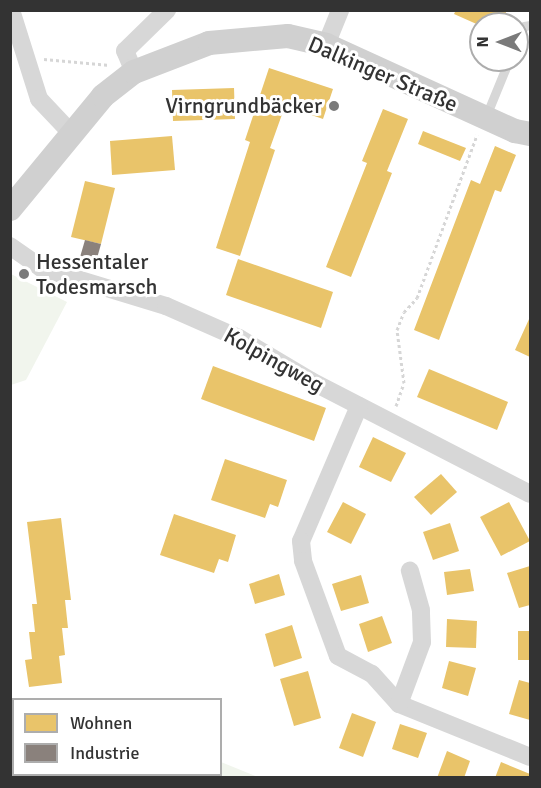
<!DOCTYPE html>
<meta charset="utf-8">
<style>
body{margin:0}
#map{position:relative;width:541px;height:788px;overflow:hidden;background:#fff;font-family:Signika,sans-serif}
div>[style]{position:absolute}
.green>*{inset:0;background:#f1f5ed}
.homes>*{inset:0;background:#e9c46a}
.industry>*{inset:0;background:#8a817c}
.path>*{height:3px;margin-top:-1.5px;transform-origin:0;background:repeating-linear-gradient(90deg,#d6d6d6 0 3px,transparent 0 6px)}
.lane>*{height:9px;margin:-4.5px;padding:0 4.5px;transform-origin:4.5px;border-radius:4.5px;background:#d7d7d7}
.street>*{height:18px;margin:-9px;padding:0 9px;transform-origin:9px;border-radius:9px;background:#d7d7d7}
.secondary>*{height:24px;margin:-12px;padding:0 12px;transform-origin:12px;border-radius:12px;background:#d0d0d0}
.dots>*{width:16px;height:16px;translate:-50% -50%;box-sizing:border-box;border:3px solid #fff;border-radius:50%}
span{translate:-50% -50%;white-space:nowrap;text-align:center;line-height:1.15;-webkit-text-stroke:6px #fff;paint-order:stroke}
.street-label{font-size:22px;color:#333}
.poi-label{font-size:22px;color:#333}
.right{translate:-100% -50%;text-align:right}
.left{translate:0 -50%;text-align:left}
.frame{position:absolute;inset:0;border:12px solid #333;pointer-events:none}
.legend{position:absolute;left:12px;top:698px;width:210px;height:78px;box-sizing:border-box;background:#fff;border:2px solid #adadad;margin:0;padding:8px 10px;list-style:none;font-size:18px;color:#333}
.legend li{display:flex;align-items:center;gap:12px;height:30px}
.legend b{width:30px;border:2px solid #adadad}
.north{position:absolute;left:469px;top:12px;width:60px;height:60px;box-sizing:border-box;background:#fff;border:2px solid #adadad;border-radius:50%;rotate:270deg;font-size:16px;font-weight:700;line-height:24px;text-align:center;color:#333}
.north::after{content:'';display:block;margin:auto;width:21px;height:27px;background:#7a7a7a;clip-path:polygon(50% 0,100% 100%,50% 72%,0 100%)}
</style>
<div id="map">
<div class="green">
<i style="clip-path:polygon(11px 274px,67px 302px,26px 380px,11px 385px)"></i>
<i style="clip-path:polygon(221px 762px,258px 777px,189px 777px,220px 774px)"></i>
</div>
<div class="homes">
<i style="clip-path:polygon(456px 10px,507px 10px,501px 24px,481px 26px,454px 14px)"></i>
<i style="clip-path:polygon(269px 68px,333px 89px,323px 119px,285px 106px,270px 148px,275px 150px,240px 256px,216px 248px,250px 142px,245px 140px)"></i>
<i style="clip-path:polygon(234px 88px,235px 119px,173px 121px,172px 90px)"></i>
<i style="clip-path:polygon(383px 109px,408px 119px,387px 171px,392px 173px,351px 277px,326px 267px,367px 163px,362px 161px)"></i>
<i style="clip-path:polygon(423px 131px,466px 148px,460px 161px,418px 144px)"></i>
<i style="clip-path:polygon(172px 136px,175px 170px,112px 175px,110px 141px)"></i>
<i style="clip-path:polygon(495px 146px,516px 155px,501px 192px,495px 190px,439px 340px,414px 330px,471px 180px,480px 184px)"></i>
<i style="clip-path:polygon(85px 181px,115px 188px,101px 244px,71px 237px)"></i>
<i style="clip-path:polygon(238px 259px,333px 292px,321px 328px,226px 295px)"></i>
<i style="clip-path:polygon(530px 317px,530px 357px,515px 350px)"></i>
<i style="clip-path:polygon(213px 366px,326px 408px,314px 441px,201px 399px)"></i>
<i style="clip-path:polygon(429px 369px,508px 402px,497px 430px,417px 397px)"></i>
<i style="clip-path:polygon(373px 437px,406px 453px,391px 482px,359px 467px)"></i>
<i style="clip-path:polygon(225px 459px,287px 480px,278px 507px,270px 504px,265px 518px,211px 500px)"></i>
<i style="clip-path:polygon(441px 474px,457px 492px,431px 515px,414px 497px)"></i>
<i style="clip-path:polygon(343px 502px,366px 514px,351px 544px,327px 532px)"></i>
<i style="clip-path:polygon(509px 502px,530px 541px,501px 556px,480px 517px)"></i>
<i style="clip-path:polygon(174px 514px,236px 535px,228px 562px,219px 559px,214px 573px,160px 555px)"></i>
<i style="clip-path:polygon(61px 518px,71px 600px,65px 600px,68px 628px,62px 628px,65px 655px,59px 656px,62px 683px,29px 687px,25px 660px,32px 659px,29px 632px,35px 632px,32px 604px,37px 604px,27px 522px)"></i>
<i style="clip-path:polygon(450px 523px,459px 551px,433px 560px,423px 532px)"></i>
<i style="clip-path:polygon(530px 566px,530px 605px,519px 608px,507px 573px)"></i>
<i style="clip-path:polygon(470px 569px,474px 591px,447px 595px,444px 572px)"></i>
<i style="clip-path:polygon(279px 574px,285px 595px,255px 604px,249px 584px)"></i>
<i style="clip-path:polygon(361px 575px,369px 603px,341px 611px,332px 584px)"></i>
<i style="clip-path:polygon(382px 616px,392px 643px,368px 652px,359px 624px)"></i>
<i style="clip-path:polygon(447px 619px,477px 621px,476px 648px,446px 647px)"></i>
<i style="clip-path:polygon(292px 625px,302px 658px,274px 667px,265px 634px)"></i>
<i style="clip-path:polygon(518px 631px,530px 631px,530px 660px,518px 660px)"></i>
<i style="clip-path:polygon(449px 661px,476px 668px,468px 696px,442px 688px)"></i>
<i style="clip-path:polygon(308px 671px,321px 718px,294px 726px,280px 679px)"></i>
<i style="clip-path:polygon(519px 680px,530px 683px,530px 720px,509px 714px)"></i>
<i style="clip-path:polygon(352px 713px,376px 722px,363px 757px,339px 748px)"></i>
<i style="clip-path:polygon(400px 724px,427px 733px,418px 758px,392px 749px)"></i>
<i style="clip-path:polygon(447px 751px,470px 761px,464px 778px,437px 778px)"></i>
<i style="clip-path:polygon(501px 762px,530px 774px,530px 778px,495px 778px)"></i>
</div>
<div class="industry">
<i style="clip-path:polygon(85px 240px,101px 244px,94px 269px,78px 264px)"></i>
</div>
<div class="path">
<i style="left:44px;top:59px;width:66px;rotate:5.2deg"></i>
<i style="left:396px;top:406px;width:24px;rotate:-71deg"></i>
<i style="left:404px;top:383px;width:53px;rotate:-97.5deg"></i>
<i style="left:397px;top:330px;width:19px;rotate:-69deg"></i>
<i style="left:404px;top:312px;width:19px;rotate:-47deg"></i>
<i style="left:417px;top:298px;width:174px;rotate:-69.8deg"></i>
</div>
<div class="lane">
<i style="left:517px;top:42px;width:17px;rotate:-66deg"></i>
<i style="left:524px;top:26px;width:6px;rotate:-9deg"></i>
<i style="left:486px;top:116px;width:61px;rotate:-67.7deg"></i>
</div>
<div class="street">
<i style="left:11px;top:10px;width:93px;rotate:72.5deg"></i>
<i style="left:39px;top:99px;width:48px;rotate:46.7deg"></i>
<i style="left:326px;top:45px;width:38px;rotate:-68deg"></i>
<i style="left:134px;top:72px;width:23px;rotate:-113deg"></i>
<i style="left:125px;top:51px;width:59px;rotate:-44.3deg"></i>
<i style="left:10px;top:246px;width:38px;rotate:35deg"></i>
<i style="left:41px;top:268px;width:131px;rotate:16.9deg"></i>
<i style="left:166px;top:306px;width:80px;rotate:23.7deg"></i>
<i style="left:239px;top:338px;width:84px;rotate:30.8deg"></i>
<i style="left:311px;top:381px;width:246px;rotate:27.3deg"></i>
<i style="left:359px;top:406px;width:147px;rotate:113.2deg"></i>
<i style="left:301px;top:541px;width:20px;rotate:84deg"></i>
<i style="left:303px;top:561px;width:101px;rotate:69.8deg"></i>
<i style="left:338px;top:656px;width:38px;rotate:28deg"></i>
<i style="left:372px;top:674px;width:40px;rotate:48deg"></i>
<i style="left:399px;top:704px;width:141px;rotate:22deg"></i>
<i style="left:399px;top:704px;width:66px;rotate:-69.6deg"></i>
<i style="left:422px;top:642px;width:32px;rotate:-92deg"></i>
<i style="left:421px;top:610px;width:41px;rotate:-105.8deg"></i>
</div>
<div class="secondary">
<i style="left:10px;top:209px;width:146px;rotate:-50.5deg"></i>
<i style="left:103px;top:96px;width:39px;rotate:-38deg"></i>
<i style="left:134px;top:72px;width:80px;rotate:-21.1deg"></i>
<i style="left:209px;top:43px;width:79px;rotate:-5.1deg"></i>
<i style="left:288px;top:36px;width:39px;rotate:13deg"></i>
<i style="left:326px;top:45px;width:208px;rotate:24.5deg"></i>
<i style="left:515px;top:131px;width:15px;rotate:11deg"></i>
</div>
<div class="dots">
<i style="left:334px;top:106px;background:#7a7a7a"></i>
<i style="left:24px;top:274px;background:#7a7a7a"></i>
</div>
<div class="street-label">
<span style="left:383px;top:74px;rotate:23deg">Dalkinger Straße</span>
<span style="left:274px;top:360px;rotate:29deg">Kolpingweg</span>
</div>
<div class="poi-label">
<span class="right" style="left:322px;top:106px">Virngrundbäcker</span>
<span class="left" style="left:36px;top:274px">Hessentaler<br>Todesmarsch</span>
</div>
<div class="frame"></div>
<ul class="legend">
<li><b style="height:16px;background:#e9c46a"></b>Wohnen</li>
<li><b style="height:16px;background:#8a817c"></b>Industrie</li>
</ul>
<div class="north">N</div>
</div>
